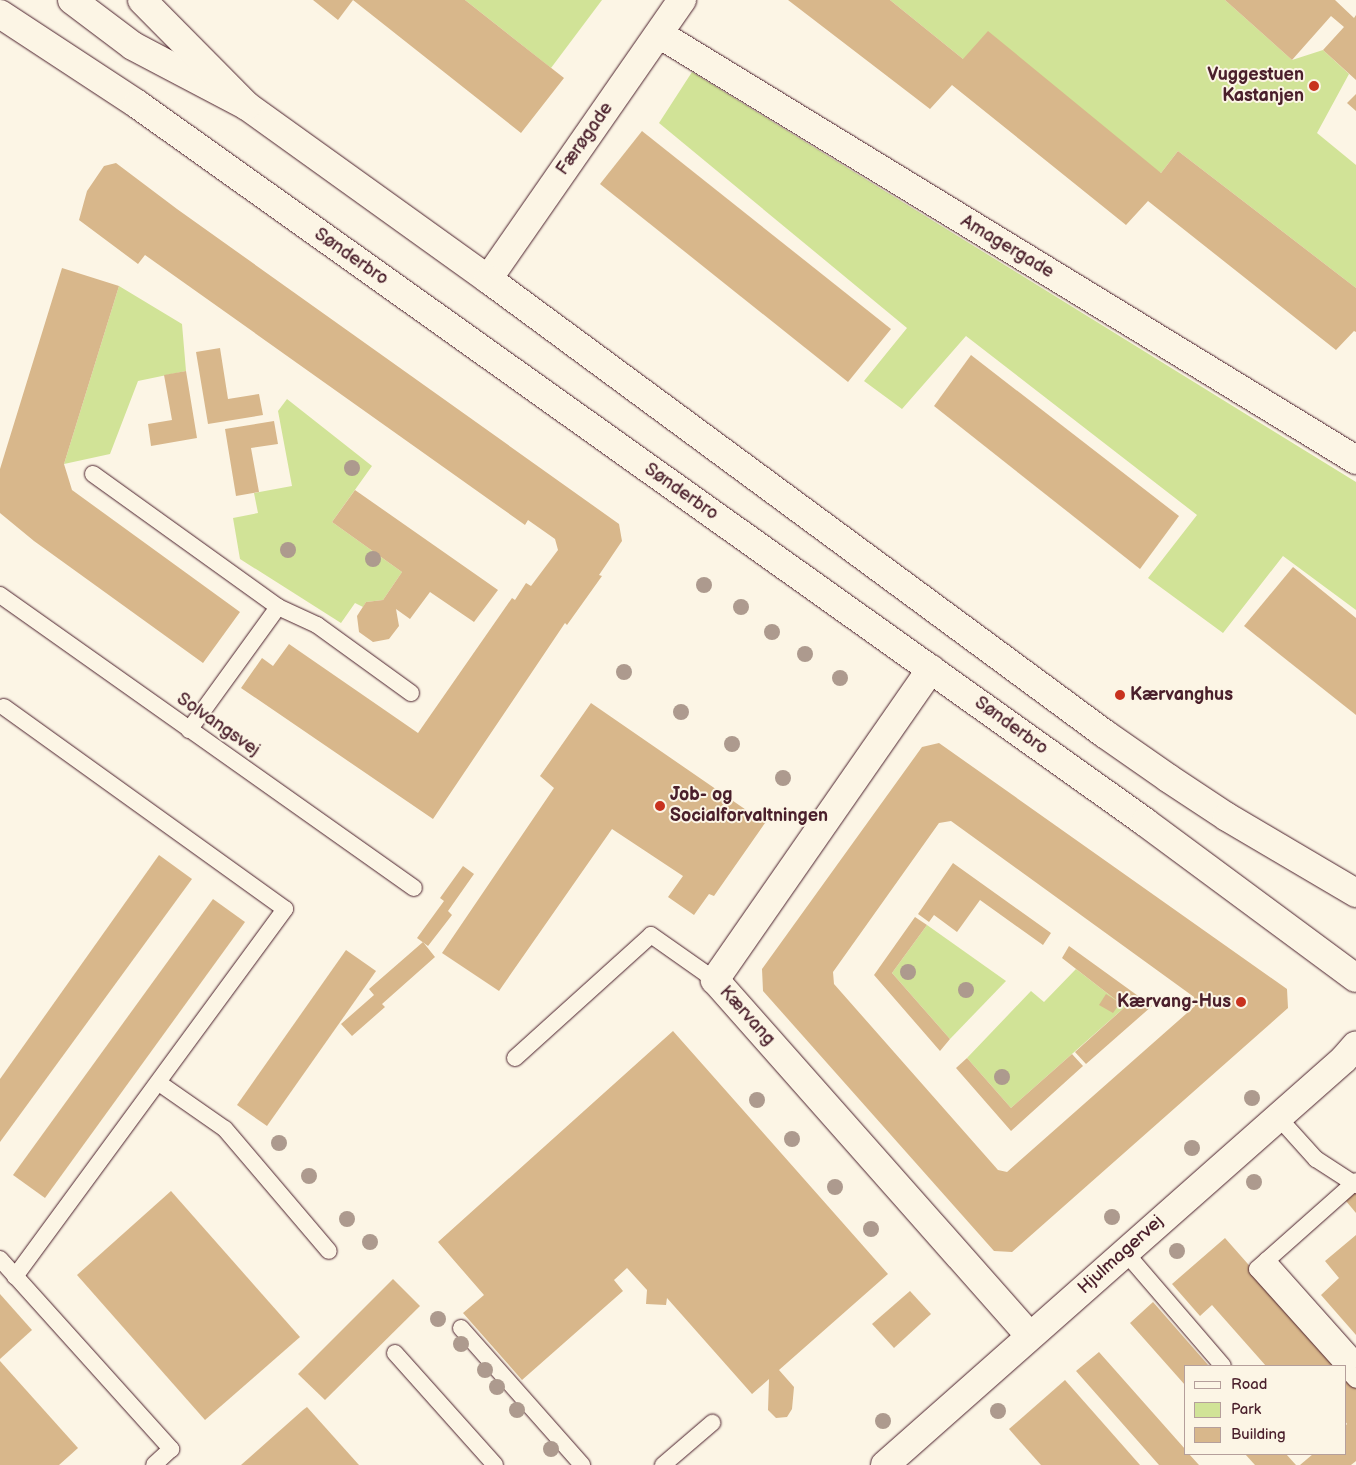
<!DOCTYPE html>
<meta charset="utf-8">
<style>
body{margin:0}
#map{position:relative;width:1356px;height:1465px;overflow:hidden;background:#fcf5e5;font-family:"Balsamiq Sans",sans-serif}
div>[style]{position:absolute}
.green>*{inset:0;background:#d1e397}
.building>*{inset:0;background:#d8b78b}
.roads{filter:drop-shadow(0 0 1px #4a1f2b) drop-shadow(0 0 1px #4a1f2b)}
.service>*{height:16px;margin:-8px;padding:0 8px;transform-origin:8px;border-radius:8px;background:#fcf5e5}
.minor>*{height:28px;margin:-14px;padding:0 14px;transform-origin:14px;border-radius:14px;background:#fcf5e5}
.tertiary>*{height:28px;margin:-14px;padding:0 14px;transform-origin:14px;border-radius:14px;background:#fcf5e5}
.secondary>*{height:28px;margin:-14px;padding:0 14px;transform-origin:14px;border-radius:14px;background:#fcf5e5}
.trees>*{width:16px;height:16px;margin:-8px;border-radius:50%;background:#ad9a8e}
.dots>*{width:14px;height:14px;translate:-50% -50%;box-sizing:border-box;border:2px solid #fcf5e5;border-radius:50%}
span{translate:-50% -50%;white-space:nowrap;text-align:center;line-height:1.15;-webkit-text-stroke:4px #fcf5e5;paint-order:stroke}
.poi-label{font-size:18px;color:#4a1f2b;font-weight:700}
.right{translate:-100% -50%;text-align:right}
.left{translate:0 -50%;text-align:left}
.street-label{font-size:18px;color:#4a1f2b}
.legend{position:absolute;left:1184px;top:1365px;width:162px;height:90px;box-sizing:border-box;background:#fcf5e5;border:1px solid #b59f9b;margin:0;padding:6px 9px;list-style:none;font-size:15px;color:#4a1f2b}
.legend li{display:flex;align-items:center;gap:10px;height:25px}
.legend b{width:25px;border:1px solid #b59f9b}
</style>
<div id="map">
<div class="green">
<i style="clip-path:polygon(465px 0,602px 0,551px 68px)"></i>
<i style="clip-path:polygon(890px 0,1225px 0,1292px 60px,1323px 50px,1349px 74px,1317px 133px,1356px 165px,1356px 288px,1178px 151px,1161px 173px,963px 59px)"></i>
<i style="clip-path:polygon(692px 72px,1356px 482px,1356px 610px,1283px 556px,1223px 633px,1148px 578px,1197px 515px,966px 336px,902px 409px,864px 381px,907px 328px,659px 123px)"></i>
<i style="clip-path:polygon(119px 286px,182px 324px,186px 371px,138px 381px,110px 454px,64px 464px)"></i>
<i style="clip-path:polygon(287px 399px,372px 466px,332px 522px,402px 572px,383px 600px,366px 602px,363px 607px,355px 603px,341px 623px,240px 559px,233px 518px,258px 513px,254px 493px,292px 486px,278px 411px)"></i>
<i style="clip-path:polygon(927px 925px,1006px 981px,950px 1039px,892px 973px)"></i>
<i style="clip-path:polygon(1076px 969px,1125px 1007px,1011px 1108px,967px 1058px,1031px 991px,1044px 1002px)"></i>
</div>
<div class="building">
<i style="clip-path:polygon(313px 0,465px 0,564px 78px,521px 133px,353px 0,338px 20px)"></i>
<i style="clip-path:polygon(788px 0,890px 0,963px 59px,988px 31px,1161px 173px,1178px 151px,1356px 288px,1356px 332px,1354px 331px,1336px 350px,1148px 201px,1126px 225px,952px 85px,930px 109px)"></i>
<i style="clip-path:polygon(1225px 0,1335px 0,1354px 18px,1356px 15px,1356px 80px,1323px 50px,1344px 27px,1331px 16px,1292px 60px)"></i>
<i style="clip-path:polygon(1356px 94px,1356px 111px,1347px 103px)"></i>
<i style="clip-path:polygon(642px 131px,891px 329px,848px 382px,600px 184px)"></i>
<i style="clip-path:polygon(116px 163px,177px 209px,619px 524px,622px 541px,599px 575px,602px 576px,567px 625px,565px 623px,433px 819px,241px 688px,262px 658px,273px 666px,289px 644px,418px 733px,512px 598px,515px 600px,526px 583px,531px 586px,558px 550px,555px 539px,528px 520px,525px 525px,145px 255px,138px 264px,79px 220px,87px 191px,104px 166px)"></i>
<i style="clip-path:polygon(62px 268px,119px 286px,64px 464px,72px 490px,240px 612px,203px 663px,34px 541px,0 513px,0 469px)"></i>
<i style="clip-path:polygon(220px 348px,228px 399px,259px 394px,263px 415px,208px 424px,196px 352px)"></i>
<i style="clip-path:polygon(971px 355px,1179px 516px,1140px 569px,934px 406px)"></i>
<i style="clip-path:polygon(186px 371px,197px 438px,151px 446px,148px 424px,172px 420px,164px 375px)"></i>
<i style="clip-path:polygon(274px 421px,278px 444px,251px 448px,259px 492px,236px 496px,225px 429px)"></i>
<i style="clip-path:polygon(355px 490px,498px 590px,474px 622px,430px 592px,410px 619px,396px 609px,399px 626px,389px 639px,373px 642px,359px 632px,357px 616px,366px 602px,383px 600px,402px 572px,332px 522px)"></i>
<i style="clip-path:polygon(1293px 567px,1356px 618px,1356px 715px,1244px 626px)"></i>
<i style="clip-path:polygon(591px 703px,765px 823px,714px 896px,709px 894px,694px 915px,668px 897px,683px 876px,612px 829px,499px 991px,442px 953px,554px 788px,540px 776px)"></i>
<i style="clip-path:polygon(evenodd,939px 743px,1287px 989px,1288px 1008px,1012px 1252px,994px 1251px,763px 991px,762px 969px,922px 747px,939px 743px,951px 821px,1194px 997px,1195px 1006px,1007px 1172px,998px 1170px,834px 984px,833px 972px,939px 823px,951px 821px)"></i>
<i style="clip-path:polygon(159px 855px,192px 879px,0 1142px,0 1079px)"></i>
<i style="clip-path:polygon(953px 863px,1051px 933px,1043px 945px,980px 900px,957px 932px,934px 915px,929px 922px,918px 914px)"></i>
<i style="clip-path:polygon(463px 866px,474px 874px,448px 911px,452px 915px,428px 946px,417px 938px,444px 901px,440px 898px)"></i>
<i style="clip-path:polygon(213px 899px,245px 922px,45px 1198px,13px 1175px)"></i>
<i style="clip-path:polygon(915px 917px,927px 925px,892px 973px,950px 1039px,940px 1051px,874px 975px)"></i>
<i style="clip-path:polygon(423px 942px,435px 957px,382px 1004px,385px 1007px,352px 1036px,341px 1024px,374px 995px,369px 989px)"></i>
<i style="clip-path:polygon(1069px 946px,1152px 1006px,1086px 1064px,1075px 1052px,1125px 1007px,1062px 958px)"></i>
<i style="clip-path:polygon(346px 950px,376px 971px,267px 1126px,237px 1105px)"></i>
<i style="clip-path:polygon(1106px 994px,1120px 1003px,1113px 1013px,1099px 1005px)"></i>
<i style="clip-path:polygon(673px 1031px,888px 1274px,779px 1370px,794px 1387px,792px 1409px,787px 1417px,776px 1418px,768px 1410px,769px 1379px,752px 1394px,667px 1298px,666px 1305px,646px 1304px,647px 1290px,627px 1268px,614px 1280px,623px 1291px,522px 1380px,463px 1313px,484px 1295px,438px 1242px)"></i>
<i style="clip-path:polygon(1072px 1054px,1083px 1066px,1011px 1131px,956px 1068px,967px 1058px,1011px 1108px)"></i>
<i style="clip-path:polygon(171px 1191px,300px 1337px,205px 1420px,77px 1275px)"></i>
<i style="clip-path:polygon(1356px 1192px,1356px 1213px,1346px 1201px)"></i>
<i style="clip-path:polygon(1356px 1235px,1356px 1335px,1321px 1295px,1339px 1278px,1325px 1261px)"></i>
<i style="clip-path:polygon(1225px 1238px,1338px 1366px,1266px 1366px,1212px 1305px,1200px 1316px,1172px 1284px)"></i>
<i style="clip-path:polygon(393px 1279px,420px 1306px,325px 1400px,298px 1374px)"></i>
<i style="clip-path:polygon(910px 1291px,931px 1314px,894px 1348px,872px 1324px)"></i>
<i style="clip-path:polygon(0 1294px,32px 1330px,0 1359px)"></i>
<i style="clip-path:polygon(1153px 1302px,1209px 1366px,1185px 1366px,1185px 1385px,1130px 1323px)"></i>
<i style="clip-path:polygon(1099px 1352px,1185px 1449px,1185px 1454px,1189px 1454px,1199px 1465px,1159px 1465px,1076px 1371px)"></i>
<i style="clip-path:polygon(0 1361px,78px 1448px,59px 1465px,0 1465px)"></i>
<i style="clip-path:polygon(1345px 1374px,1356px 1387px,1356px 1461px,1351px 1465px,1300px 1465px,1313px 1454px,1345px 1454px,1345px 1426px,1347px 1424px,1345px 1421px)"></i>
<i style="clip-path:polygon(1065px 1380px,1140px 1465px,1041px 1465px,1009px 1429px)"></i>
<i style="clip-path:polygon(307px 1407px,359px 1465px,241px 1465px,303px 1410px)"></i>
<i style="clip-path:polygon(1245px 1454px,1286px 1454px,1296px 1465px,1255px 1465px)"></i>
</div>
<div class="roads">
<div class="service">
<i style="left:93px;top:474px;width:228px;rotate:35.7deg"></i>
<i style="left:278px;top:607px;width:43px;rotate:24.8deg"></i>
<i style="left:317px;top:625px;width:116px;rotate:35.9deg"></i>
<i style="left:0;top:595px;width:507px;rotate:35.29deg"></i>
<i style="left:4px;top:707px;width:346px;rotate:35.7deg"></i>
<i style="left:285px;top:909px;width:456px;rotate:126.3deg"></i>
<i style="left:189px;top:730px;width:152px;rotate:-54.1deg"></i>
<i style="left:515px;top:1058px;width:183px;rotate:-42.1deg"></i>
<i style="left:651px;top:935px;width:78px;rotate:35.1deg"></i>
<i style="left:159px;top:1083px;width:80px;rotate:34.9deg"></i>
<i style="left:225px;top:1129px;width:160px;rotate:49.6deg"></i>
<i style="left:1278px;top:1117px;width:57px;rotate:47.9deg"></i>
<i style="left:1316px;top:1159px;width:48px;rotate:33deg"></i>
<i style="left:1125px;top:1252px;width:150px;rotate:49.3deg"></i>
<i style="left:0;top:1259px;width:256px;rotate:48deg"></i>
<i style="left:171px;top:1449px;width:23px;rotate:137deg"></i>
<i style="left:1267px;top:1260px;width:134px;rotate:48.3deg"></i>
<i style="left:461px;top:1328px;width:183px;rotate:48.5deg"></i>
<i style="left:395px;top:1353px;width:150px;rotate:48.2deg"></i>
<i style="left:1344px;top:1366px;width:130px;rotate:-131.9deg"></i>
<i style="left:1257px;top:1269px;width:132px;rotate:-41.6deg"></i>
<i style="left:1345px;top:1368px;width:16px;rotate:47deg"></i>
<i style="left:663px;top:1465px;width:65px;rotate:-40.6deg"></i>
</div>
<div class="minor">
<i style="left:659px;top:34px;width:817px;rotate:31.43deg"></i>
<i style="left:488px;top:279px;width:340px;rotate:-55.2deg"></i>
<i style="left:931px;top:669px;width:379px;rotate:124.8deg"></i>
<i style="left:715px;top:980px;width:475px;rotate:48.5deg"></i>
<i style="left:885px;top:1465px;width:613px;rotate:-41.49deg"></i>
<i style="left:1344px;top:1059px;width:18px;rotate:-49deg"></i>
</div>
<div class="tertiary">
<i style="left:72px;top:0;width:76px;rotate:37deg"></i>
<i style="left:133px;top:46px;width:129px;rotate:27.8deg"></i>
<i style="left:247px;top:106px;width:297px;rotate:35.7deg"></i>
<i style="left:488px;top:279px;width:767px;rotate:36.41deg"></i>
<i style="left:1105px;top:734px;width:77px;rotate:34.9deg"></i>
<i style="left:1168px;top:778px;width:71px;rotate:33.5deg"></i>
<i style="left:1227px;top:817px;width:150px;rotate:30.5deg"></i>
<i style="left:0;top:14px;width:164px;rotate:33.3deg"></i>
<i style="left:137px;top:104px;width:688px;rotate:35.47deg"></i>
<i style="left:697px;top:503px;width:550px;rotate:35.45deg"></i>
<i style="left:1145px;top:822px;width:262px;rotate:36.5deg"></i>
</div>
<div class="secondary">
<i style="left:142px;top:0;width:149px;rotate:45.3deg"></i>
</div>
</div>
<div class="trees">
<i style="left:352px;top:468px"></i>
<i style="left:288px;top:550px"></i>
<i style="left:373px;top:559px"></i>
<i style="left:704px;top:585px"></i>
<i style="left:741px;top:607px"></i>
<i style="left:772px;top:632px"></i>
<i style="left:805px;top:654px"></i>
<i style="left:624px;top:672px"></i>
<i style="left:840px;top:678px"></i>
<i style="left:681px;top:712px"></i>
<i style="left:732px;top:744px"></i>
<i style="left:783px;top:778px"></i>
<i style="left:908px;top:972px"></i>
<i style="left:966px;top:990px"></i>
<i style="left:1002px;top:1077px"></i>
<i style="left:1252px;top:1098px"></i>
<i style="left:757px;top:1100px"></i>
<i style="left:792px;top:1139px"></i>
<i style="left:279px;top:1143px"></i>
<i style="left:1192px;top:1148px"></i>
<i style="left:309px;top:1176px"></i>
<i style="left:1254px;top:1182px"></i>
<i style="left:835px;top:1187px"></i>
<i style="left:1112px;top:1217px"></i>
<i style="left:347px;top:1219px"></i>
<i style="left:871px;top:1229px"></i>
<i style="left:370px;top:1242px"></i>
<i style="left:1177px;top:1251px"></i>
<i style="left:438px;top:1319px"></i>
<i style="left:461px;top:1344px"></i>
<i style="left:485px;top:1370px"></i>
<i style="left:497px;top:1387px"></i>
<i style="left:517px;top:1410px"></i>
<i style="left:998px;top:1411px"></i>
<i style="left:883px;top:1421px"></i>
<i style="left:551px;top:1449px"></i>
</div>
<div class="dots">
<i style="left:1314px;top:86px;background:#c8321e"></i>
<i style="left:1120px;top:695px;background:#c8321e"></i>
<i style="left:660px;top:806px;background:#c8321e"></i>
<i style="left:1241px;top:1002px;background:#c8321e"></i>
</div>
<div class="poi-label">
<span class="right" style="left:1304px;top:86px">Vuggestuen<br>Kastanjen</span>
<span class="left" style="left:1130px;top:695px">Kærvanghus</span>
<span class="left" style="left:670px;top:806px">Job- og<br>Socialforvaltningen</span>
<span class="right" style="left:1231px;top:1002px">Kærvang-Hus</span>
</div>
<div class="street-label">
<span style="left:585px;top:139px;rotate:-55deg">Færøgade</span>
<span style="left:1007px;top:247px;rotate:31deg">Amagergade</span>
<span style="left:351px;top:257px;rotate:35deg">Sønderbro</span>
<span style="left:681px;top:492px;rotate:35deg">Sønderbro</span>
<span style="left:218px;top:725px;rotate:35deg">Solvangsvej</span>
<span style="left:1011px;top:726px;rotate:36deg">Sønderbro</span>
<span style="left:747px;top:1016px;rotate:48deg">Kærvang</span>
<span style="left:1121px;top:1255px;rotate:-42deg">Hjulmagervej</span>
</div>
<ul class="legend">
<li><b style="height:6px;background:#fcf5e5"></b>Road</li>
<li><b style="height:14px;background:#d1e397"></b>Park</li>
<li><b style="height:14px;background:#d8b78b"></b>Building</li>
</ul>
</div>
